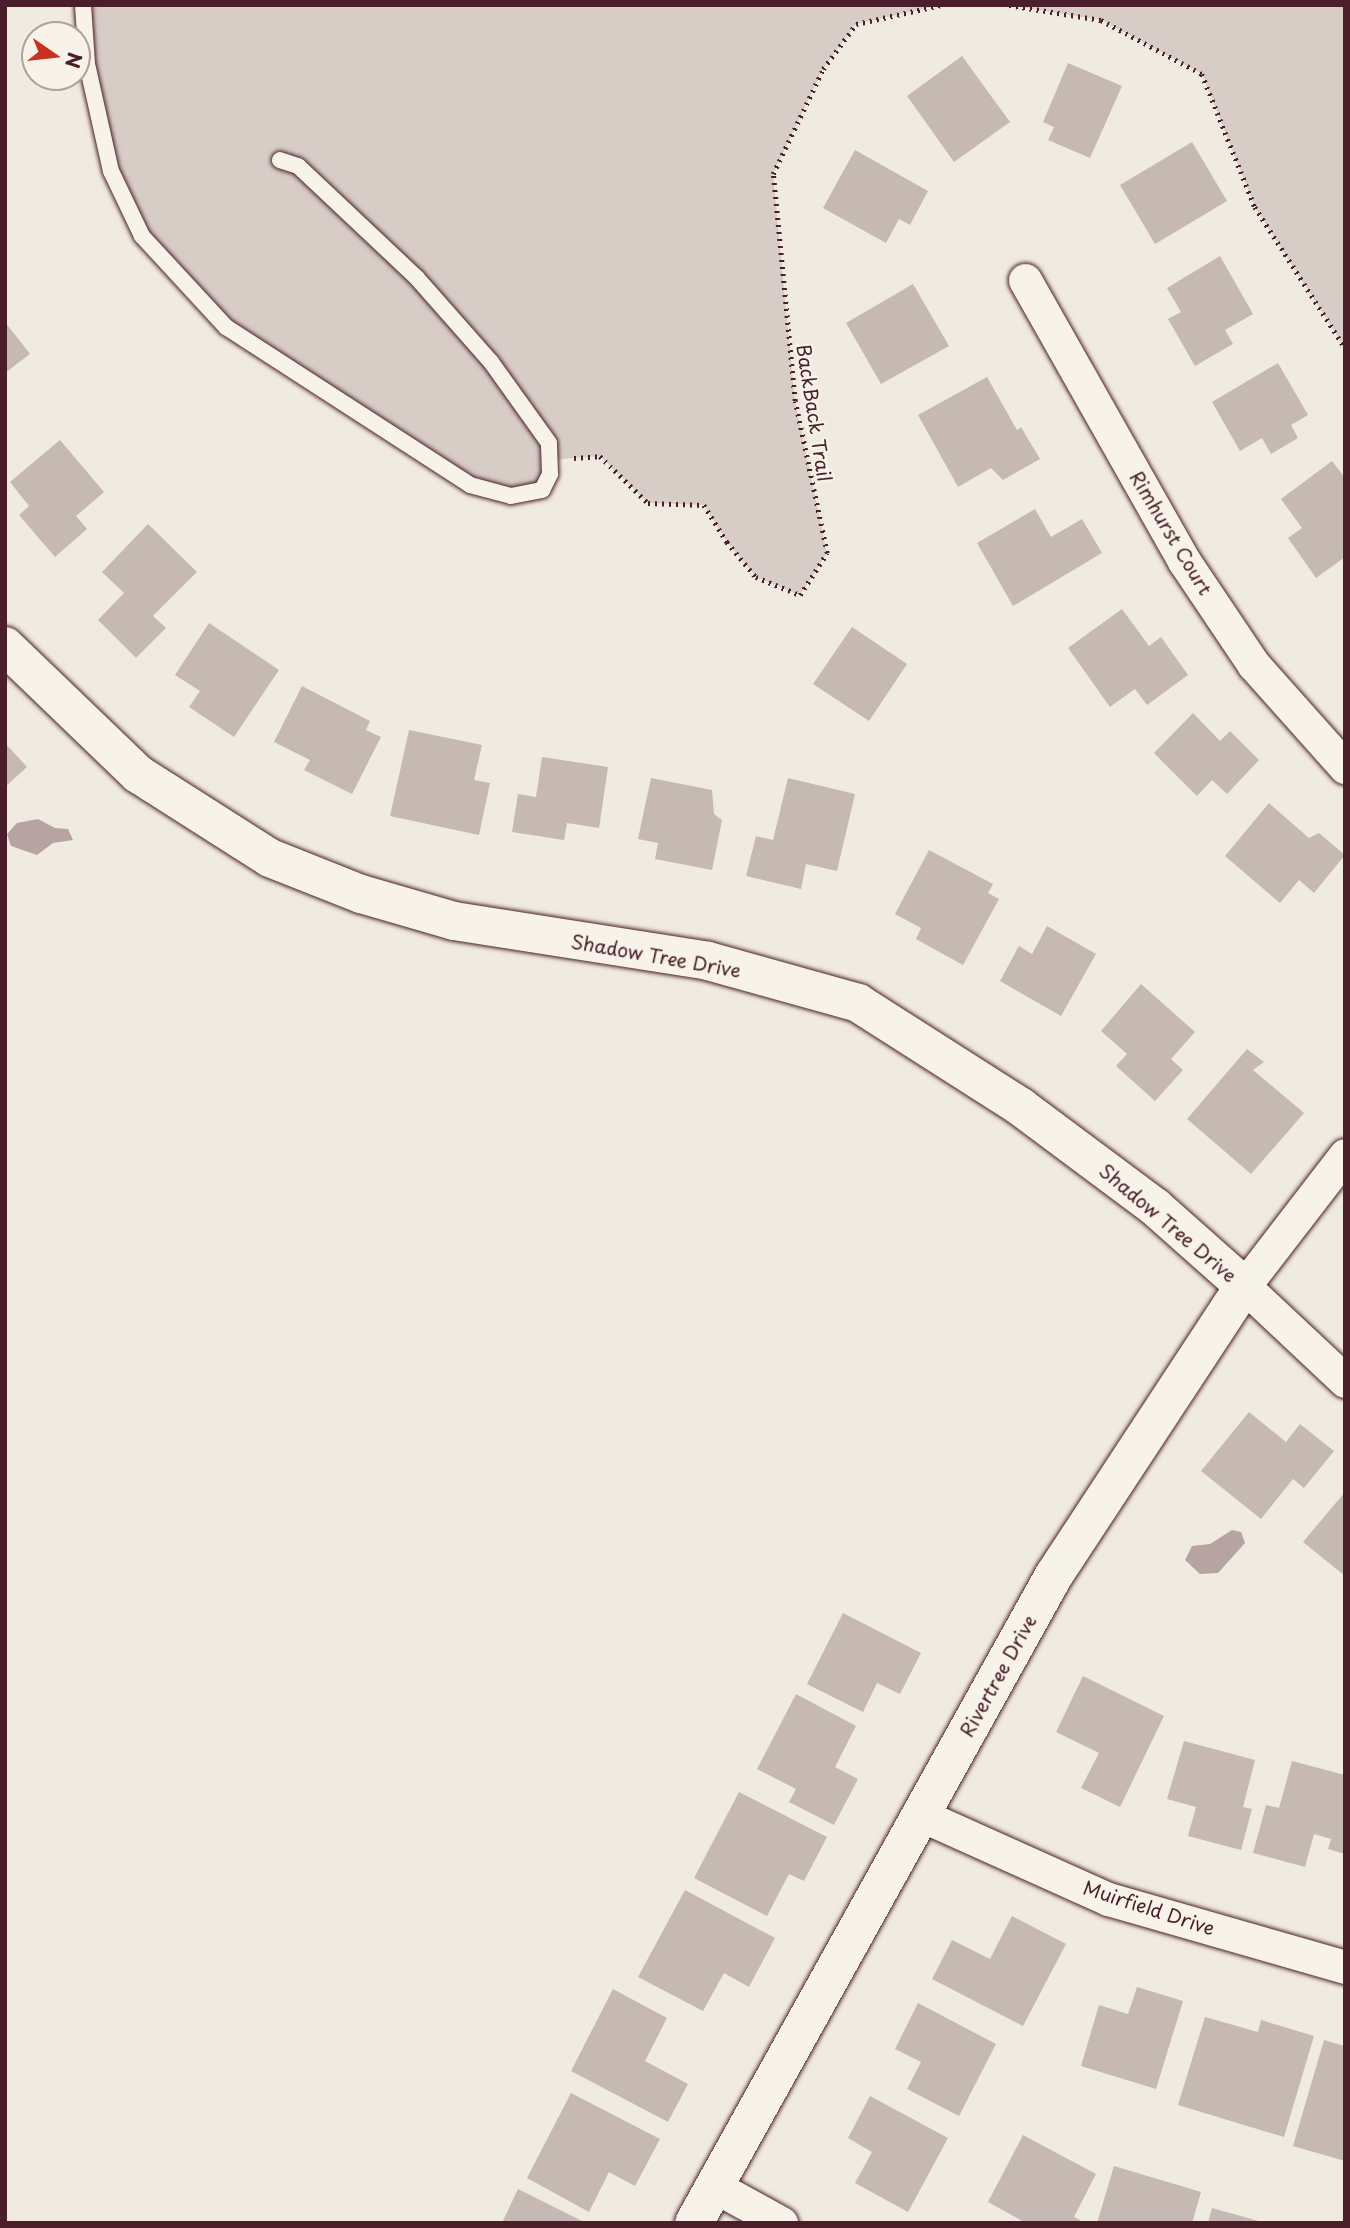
<!DOCTYPE html>
<style>
body{margin:0}
#map{position:relative;width:1350px;height:2228px;overflow:hidden;background:#f0ebe0;font-family:"Playpen Sans",sans-serif}
div>[style]{position:absolute}
.green>*{inset:0;background:#d8cdc6}
.water>*{inset:0;background:#b7a4a2}
.building>*{inset:0;background:#c6b8b3}
.path>*{height:4.5px;margin-top:-2.25px;transform-origin:0;background:repeating-linear-gradient(90deg,#4a1f2b 0 2px,transparent 0 7px)}
.roads{filter:drop-shadow(0 0 2px #4a1f2b) drop-shadow(0 0 2px #4a1f2b)}
.service>*{height:16px;margin:-8px;padding:0 8px;transform-origin:8px;border-radius:8px;background:#f7f3e8}
.minor>*{height:33px;margin:-16.5px;padding:0 16.5px;transform-origin:16.5px;border-radius:16.5px;background:#f7f3e8}
.tertiary>*{height:38px;margin:-19px;padding:0 19px;transform-origin:19px;border-radius:19px;background:#f7f3e8}
span{translate:-50% -50%;white-space:nowrap;text-align:center;line-height:1.15;-webkit-text-stroke:5px #f7f3e8;paint-order:stroke}
.street-label{font-size:19px;color:#4a1f2b}
.frame{position:absolute;inset:0;border:7px solid #4a1f2b;pointer-events:none}
.north{position:absolute;left:21px;top:21px;width:70px;height:70px;box-sizing:border-box;background:#f7f3e8;border:2px solid #b29e9c;border-radius:50%;rotate:104deg;font-size:19px;font-weight:700;line-height:28px;text-align:center;color:#4a1f2b}
.north::after{content:'';display:block;margin:auto;width:24px;height:32px;background:#c8321e;clip-path:polygon(50% 0,100% 100%,50% 72%,0 100%)}
</style>
<div id="map">
<div class="green">
<i style="clip-path:polygon(83px 5px,941px 5px,856px 24px,823px 69px,773px 174px,795px 401px,827px 553px,800px 595px,756px 577px,727px 542px,704px 505px,648px 503px,600px 456px,550px 460px,542px 490px,511px 496px,470px 485px,226px 327px,142px 236px,111px 171px)"></i>
<i style="clip-path:polygon(1009px 5px,1345px 5px,1345px 348px,1255px 207px,1202px 74px,1101px 20px)"></i>
</div>
<div class="water">
<i style="clip-path:polygon(38px 819px,55px 828px,68px 829px,73px 840px,53px 843px,37px 855px,11px 846px,7px 834px,17px 823px)"></i>
<i style="clip-path:polygon(1232px 1530px,1241px 1532px,1245px 1543px,1218px 1573px,1200px 1574px,1185px 1560px,1192px 1546px,1210px 1544px)"></i>
</div>
<div class="building">
<i style="clip-path:polygon(962px 56px,1010px 122px,954px 162px,907px 96px)"></i>
<i style="clip-path:polygon(1068px 63px,1122px 86px,1090px 158px,1048px 140px,1054px 127px,1043px 122px)"></i>
<i style="clip-path:polygon(1192px 142px,1227px 201px,1155px 244px,1120px 185px)"></i>
<i style="clip-path:polygon(855px 150px,928px 191px,910px 225px,899px 219px,886px 243px,823px 208px)"></i>
<i style="clip-path:polygon(1220px 256px,1253px 314px,1225px 330px,1233px 344px,1195px 366px,1168px 319px,1181px 312px,1167px 288px)"></i>
<i style="clip-path:polygon(913px 284px,949px 346px,881px 384px,846px 323px)"></i>
<i style="clip-path:polygon(5px 322px,30px 354px,5px 373px)"></i>
<i style="clip-path:polygon(1278px 363px,1308px 415px,1291px 425px,1298px 438px,1271px 454px,1262px 438px,1240px 451px,1212px 402px)"></i>
<i style="clip-path:polygon(987px 377px,1017px 430px,1021px 427px,1040px 459px,1003px 480px,991px 468px,958px 487px,918px 415px)"></i>
<i style="clip-path:polygon(60px 440px,104px 492px,76px 516px,87px 529px,55px 557px,19px 515px,29px 506px,10px 482px)"></i>
<i style="clip-path:polygon(1332px 461px,1345px 478px,1345px 557px,1316px 578px,1288px 538px,1302px 528px,1281px 499px)"></i>
<i style="clip-path:polygon(1035px 509px,1051px 537px,1082px 519px,1102px 553px,1013px 606px,977px 543px)"></i>
<i style="clip-path:polygon(148px 524px,197px 572px,153px 616px,166px 628px,136px 658px,98px 620px,124px 593px,102px 572px)"></i>
<i style="clip-path:polygon(1122px 609px,1149px 646px,1161px 637px,1188px 675px,1147px 705px,1135px 689px,1110px 707px,1068px 648px)"></i>
<i style="clip-path:polygon(209px 623px,279px 670px,234px 737px,189px 707px,200px 691px,175px 675px)"></i>
<i style="clip-path:polygon(852px 627px,907px 664px,869px 721px,813px 684px)"></i>
<i style="clip-path:polygon(302px 686px,370px 721px,366px 730px,381px 737px,352px 794px,304px 770px,310px 760px,274px 742px)"></i>
<i style="clip-path:polygon(1193px 713px,1220px 741px,1230px 731px,1259px 760px,1227px 794px,1212px 780px,1197px 796px,1154px 753px)"></i>
<i style="clip-path:polygon(409px 730px,482px 745px,474px 780px,490px 783px,479px 835px,390px 816px)"></i>
<i style="clip-path:polygon(5px 743px,27px 767px,5px 787px)"></i>
<i style="clip-path:polygon(542px 757px,608px 767px,599px 828px,567px 823px,564px 840px,512px 832px,518px 794px,536px 797px)"></i>
<i style="clip-path:polygon(651px 778px,712px 790px,714px 814px,722px 820px,712px 870px,655px 859px,658px 843px,638px 839px)"></i>
<i style="clip-path:polygon(788px 778px,855px 794px,837px 871px,806px 864px,801px 889px,746px 876px,756px 836px,773px 840px)"></i>
<i style="clip-path:polygon(1269px 803px,1309px 838px,1319px 833px,1345px 855px,1314px 893px,1299px 880px,1280px 903px,1225px 856px)"></i>
<i style="clip-path:polygon(929px 850px,993px 884px,988px 893px,999px 899px,963px 965px,916px 939px,921px 928px,895px 914px)"></i>
<i style="clip-path:polygon(1047px 926px,1096px 954px,1061px 1016px,1000px 981px,1019px 946px,1032px 954px)"></i>
<i style="clip-path:polygon(1141px 984px,1195px 1032px,1171px 1059px,1183px 1070px,1155px 1101px,1116px 1066px,1127px 1054px,1101px 1031px)"></i>
<i style="clip-path:polygon(1247px 1049px,1264px 1062px,1253px 1070px,1304px 1113px,1251px 1174px,1187px 1119px)"></i>
<i style="clip-path:polygon(1249px 1412px,1286px 1442px,1300px 1424px,1334px 1451px,1304px 1488px,1293px 1479px,1261px 1519px,1201px 1471px)"></i>
<i style="clip-path:polygon(1345px 1492px,1345px 1576px,1303px 1542px)"></i>
<i style="clip-path:polygon(843px 1613px,921px 1653px,900px 1694px,877px 1683px,863px 1712px,807px 1684px)"></i>
<i style="clip-path:polygon(1083px 1676px,1164px 1716px,1120px 1807px,1081px 1788px,1099px 1753px,1056px 1732px)"></i>
<i style="clip-path:polygon(796px 1694px,856px 1726px,835px 1767px,858px 1779px,834px 1825px,789px 1802px,796px 1789px,757px 1769px)"></i>
<i style="clip-path:polygon(1184px 1741px,1255px 1760px,1243px 1807px,1252px 1809px,1241px 1850px,1188px 1836px,1196px 1807px,1167px 1799px)"></i>
<i style="clip-path:polygon(1292px 1761px,1345px 1775px,1345px 1854px,1328px 1849px,1331px 1839px,1314px 1834px,1305px 1867px,1253px 1853px,1266px 1805px,1279px 1808px)"></i>
<i style="clip-path:polygon(739px 1792px,827px 1837px,804px 1881px,789px 1874px,767px 1916px,694px 1878px)"></i>
<i style="clip-path:polygon(685px 1890px,775px 1938px,749px 1987px,724px 1973px,703px 2011px,638px 1977px)"></i>
<i style="clip-path:polygon(1012px 1916px,1066px 1944px,1023px 2026px,932px 1979px,952px 1940px,990px 1959px)"></i>
<i style="clip-path:polygon(1137px 1987px,1183px 2001px,1156px 2089px,1081px 2066px,1099px 2005px,1128px 2014px)"></i>
<i style="clip-path:polygon(613px 1989px,667px 2018px,645px 2061px,688px 2084px,668px 2122px,571px 2071px)"></i>
<i style="clip-path:polygon(918px 2003px,996px 2044px,959px 2116px,907px 2089px,921px 2062px,895px 2049px)"></i>
<i style="clip-path:polygon(1205px 2017px,1258px 2032px,1261px 2020px,1314px 2036px,1284px 2137px,1178px 2105px)"></i>
<i style="clip-path:polygon(1324px 2040px,1345px 2046px,1345px 2161px,1293px 2146px)"></i>
<i style="clip-path:polygon(571px 2093px,660px 2139px,635px 2186px,609px 2172px,589px 2212px,527px 2178px)"></i>
<i style="clip-path:polygon(870px 2096px,948px 2138px,908px 2212px,855px 2183px,872px 2152px,848px 2138px)"></i>
<i style="clip-path:polygon(1023px 2135px,1096px 2174px,1074px 2217px,1085px 2223px,1026px 2223px,988px 2202px)"></i>
<i style="clip-path:polygon(1114px 2166px,1201px 2192px,1192px 2223px,1097px 2223px)"></i>
<i style="clip-path:polygon(518px 2189px,586px 2223px,502px 2223px)"></i>
<i style="clip-path:polygon(1212px 2208px,1262px 2222px,1262px 2223px,1208px 2223px)"></i>
</div>
<div class="path">
<i style="left:1009px;top:5px;width:93px;rotate:9.3deg"></i>
<i style="left:1101px;top:20px;width:115px;rotate:28.1deg"></i>
<i style="left:1202px;top:74px;width:143px;rotate:68.3deg"></i>
<i style="left:1255px;top:207px;width:167px;rotate:57.4deg"></i>
<i style="left:574px;top:458px;width:26px;rotate:-4deg"></i>
<i style="left:600px;top:456px;width:67px;rotate:44.4deg"></i>
<i style="left:648px;top:503px;width:56px;rotate:2deg"></i>
<i style="left:704px;top:505px;width:44px;rotate:58.1deg"></i>
<i style="left:727px;top:542px;width:45px;rotate:50.4deg"></i>
<i style="left:756px;top:577px;width:48px;rotate:22.2deg"></i>
<i style="left:800px;top:595px;width:50px;rotate:-57.3deg"></i>
<i style="left:827px;top:553px;width:155px;rotate:-101.9deg"></i>
<i style="left:795px;top:401px;width:228px;rotate:-95.5deg"></i>
<i style="left:773px;top:174px;width:116px;rotate:-64.5deg"></i>
<i style="left:823px;top:69px;width:56px;rotate:-53.7deg"></i>
<i style="left:856px;top:24px;width:87px;rotate:-12.6deg"></i>
</div>
<div class="roads">
<div class="service">
<i style="left:83px;top:5px;width:59px;rotate:86.1deg"></i>
<i style="left:87px;top:64px;width:110px;rotate:77.4deg"></i>
<i style="left:111px;top:171px;width:72px;rotate:64.5deg"></i>
<i style="left:142px;top:236px;width:124px;rotate:47.3deg"></i>
<i style="left:226px;top:327px;width:291px;rotate:32.9deg"></i>
<i style="left:470px;top:485px;width:42px;rotate:15deg"></i>
<i style="left:511px;top:496px;width:32px;rotate:-11deg"></i>
<i style="left:542px;top:490px;width:18px;rotate:-63deg"></i>
<i style="left:550px;top:474px;width:31px;rotate:-92deg"></i>
<i style="left:549px;top:443px;width:100px;rotate:-125.6deg"></i>
<i style="left:491px;top:362px;width:112px;rotate:-131.4deg"></i>
<i style="left:417px;top:278px;width:163px;rotate:-136.7deg"></i>
<i style="left:298px;top:166px;width:19px;rotate:-162deg"></i>
</div>
<div class="minor">
<i style="left:1025px;top:280px;width:323px;rotate:60.5deg"></i>
<i style="left:1184px;top:561px;width:125px;rotate:56.1deg"></i>
<i style="left:1254px;top:665px;width:137px;rotate:48.3deg"></i>
<i style="left:1345px;top:1155px;width:165px;rotate:127.6deg"></i>
<i style="left:1244px;top:1286px;width:139px;rotate:43.2deg"></i>
<i style="left:921px;top:1815px;width:205px;rotate:24.2deg"></i>
<i style="left:1108px;top:1899px;width:247px;rotate:16deg"></i>
<i style="left:712px;top:2185px;width:79px;rotate:28.8deg"></i>
</div>
<div class="tertiary">
<i style="left:5px;top:646px;width:185px;rotate:43.9deg"></i>
<i style="left:138px;top:774px;width:156px;rotate:32.5deg"></i>
<i style="left:270px;top:858px;width:98px;rotate:21.6deg"></i>
<i style="left:361px;top:894px;width:97px;rotate:16.2deg"></i>
<i style="left:454px;top:921px;width:257px;rotate:8.9deg"></i>
<i style="left:708px;top:961px;width:156px;rotate:15.6deg"></i>
<i style="left:858px;top:1003px;width:193px;rotate:32.5deg"></i>
<i style="left:1021px;top:1107px;width:167px;rotate:36.7deg"></i>
<i style="left:1155px;top:1207px;width:119px;rotate:41.6deg"></i>
<i style="left:1244px;top:1286px;width:346px;rotate:123.3deg"></i>
<i style="left:1054px;top:1575px;width:741px;rotate:119.05deg"></i>
</div>
</div>
<div class="street-label">
<span style="left:814px;top:413px;rotate:81deg">BackBack Trail</span>
<span style="left:1171px;top:533px;rotate:59deg">Rimhurst Court</span>
<span style="left:656px;top:956px;rotate:10deg">Shadow Tree Drive</span>
<span style="left:1168px;top:1223px;rotate:40deg">Shadow Tree Drive</span>
<span style="left:998px;top:1676px;rotate:-61deg">Rivertree Drive</span>
<span style="left:1149px;top:1908px;rotate:18deg">Muirfield Drive</span>
</div>
<div class="frame"></div>
<div class="north">N</div>
</div>
